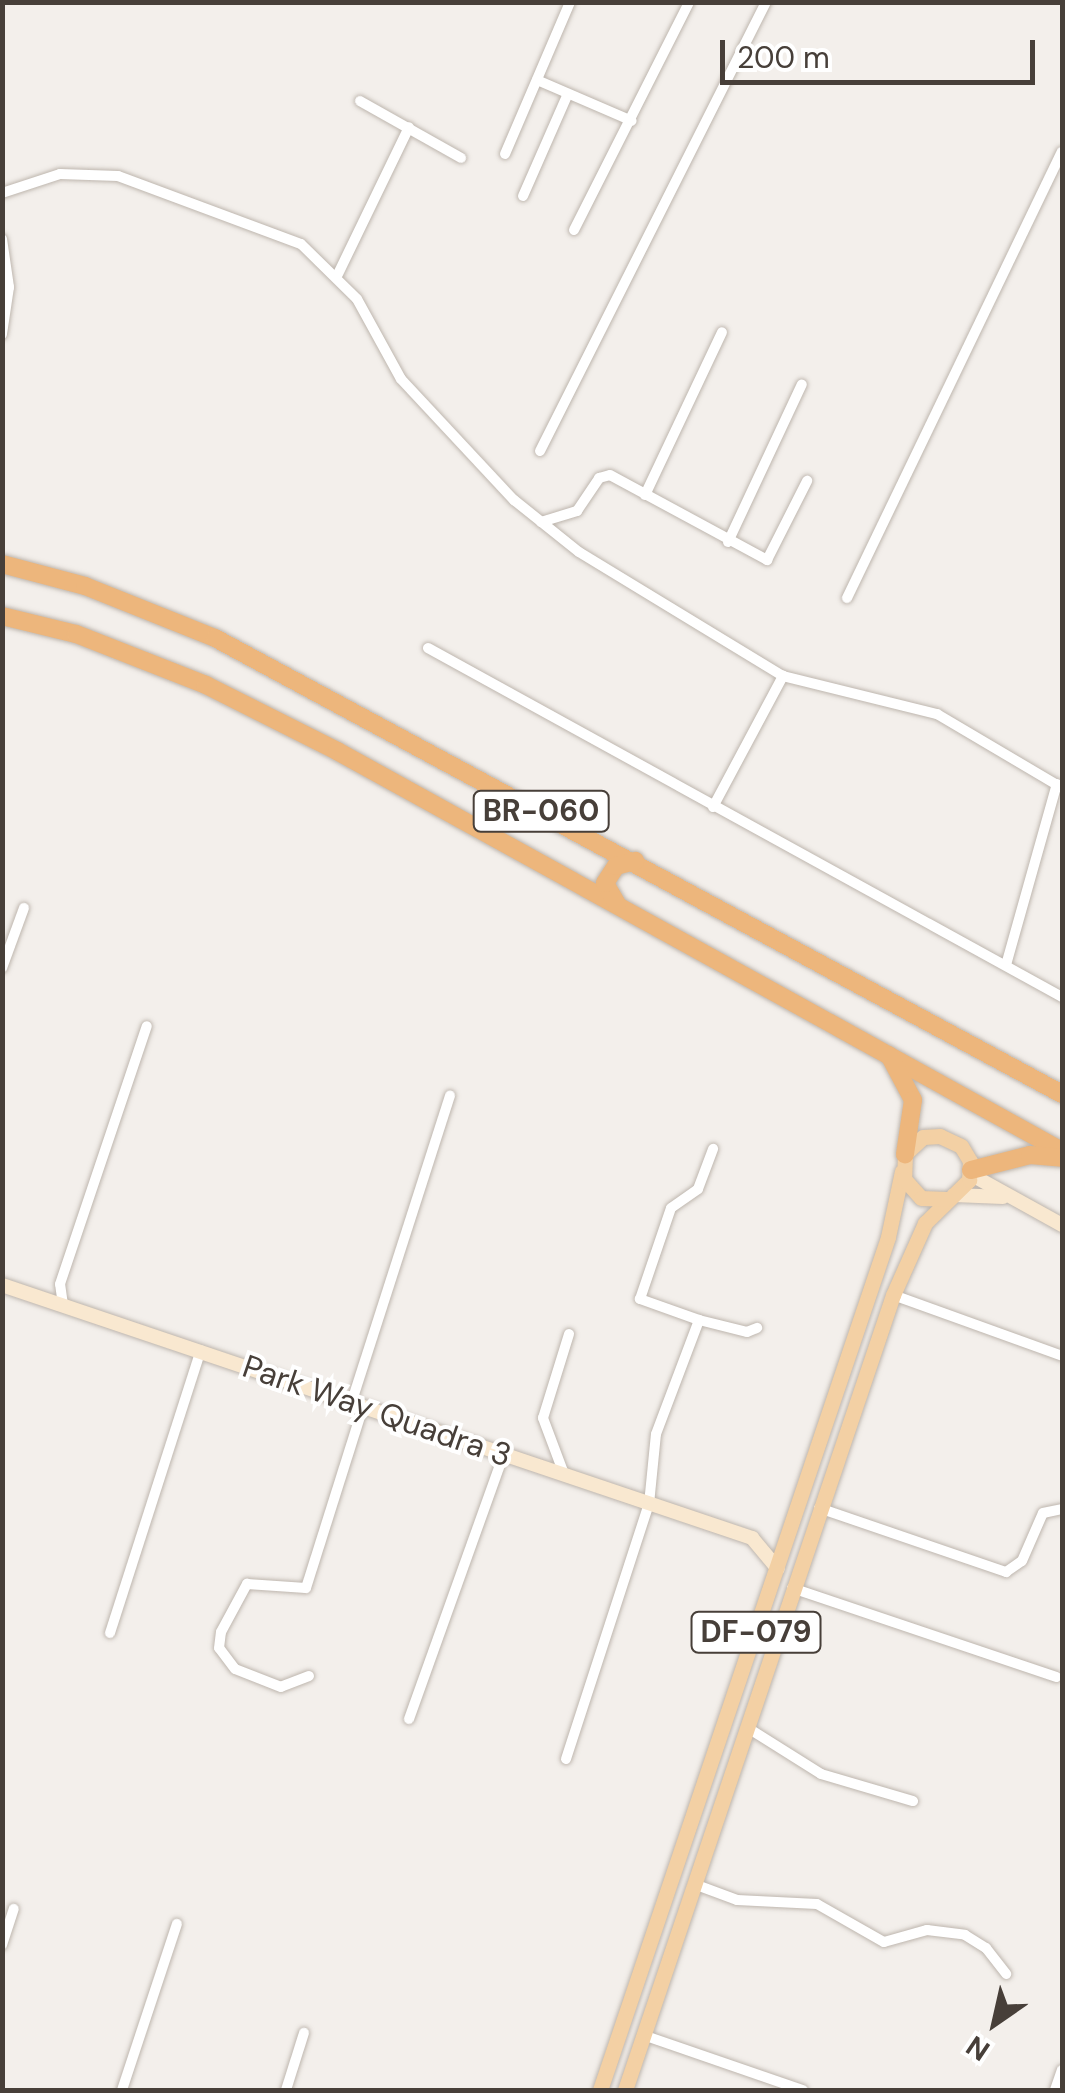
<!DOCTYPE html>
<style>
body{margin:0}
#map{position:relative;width:1065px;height:2093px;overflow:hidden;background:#f3efeb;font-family:"DM Sans",sans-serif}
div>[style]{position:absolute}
.roads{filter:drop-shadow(0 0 2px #beb6ae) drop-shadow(0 0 2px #beb6ae)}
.street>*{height:10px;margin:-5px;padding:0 5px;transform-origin:5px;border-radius:5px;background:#fff}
.secondary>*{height:14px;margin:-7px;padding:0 7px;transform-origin:7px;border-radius:7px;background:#f9e8d0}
.primary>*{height:15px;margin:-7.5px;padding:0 7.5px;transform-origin:7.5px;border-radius:7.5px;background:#f3d0a4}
.highway>*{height:18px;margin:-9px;padding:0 9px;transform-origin:9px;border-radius:9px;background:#edb67c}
span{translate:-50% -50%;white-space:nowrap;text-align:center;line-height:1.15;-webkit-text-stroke:8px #fff;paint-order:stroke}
.shield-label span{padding:2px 8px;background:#fff;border:2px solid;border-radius:8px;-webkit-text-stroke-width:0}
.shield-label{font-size:30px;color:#473f39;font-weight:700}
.street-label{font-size:32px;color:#473f39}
.frame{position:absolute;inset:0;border:5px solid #473f39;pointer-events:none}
.north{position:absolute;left:945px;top:1973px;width:100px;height:100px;-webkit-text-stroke:8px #fff;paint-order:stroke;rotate:214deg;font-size:28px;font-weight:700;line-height:40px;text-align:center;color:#473f39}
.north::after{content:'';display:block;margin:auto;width:35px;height:45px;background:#473f39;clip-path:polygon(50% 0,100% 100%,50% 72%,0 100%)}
.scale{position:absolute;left:720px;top:40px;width:315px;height:45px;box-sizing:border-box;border:5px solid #473f39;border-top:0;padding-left:12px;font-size:30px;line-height:35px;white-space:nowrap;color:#473f39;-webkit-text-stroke:8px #fff;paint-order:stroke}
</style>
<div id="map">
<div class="roads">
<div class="street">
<i style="left:537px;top:80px;width:103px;rotate:23.3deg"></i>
<i style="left:360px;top:101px;width:116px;rotate:29.4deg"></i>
<i style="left:505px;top:154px;width:165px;rotate:-66.8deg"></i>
<i style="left:2px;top:193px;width:61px;rotate:-18.1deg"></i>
<i style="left:60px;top:174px;width:58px;rotate:2deg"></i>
<i style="left:118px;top:176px;width:195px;rotate:20.4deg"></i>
<i style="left:301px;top:244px;width:78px;rotate:44.5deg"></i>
<i style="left:357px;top:299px;width:91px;rotate:61.2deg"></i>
<i style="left:401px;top:379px;width:166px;rotate:47deg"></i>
<i style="left:514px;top:500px;width:83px;rotate:38.7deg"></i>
<i style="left:579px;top:552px;width:239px;rotate:31.3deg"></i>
<i style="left:783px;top:676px;width:159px;rotate:13.9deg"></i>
<i style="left:937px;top:714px;width:145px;rotate:30.6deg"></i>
<i style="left:523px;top:196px;width:109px;rotate:-66.3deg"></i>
<i style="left:574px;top:230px;width:255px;rotate:-63.2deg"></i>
<i style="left:2px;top:239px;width:49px;rotate:81.7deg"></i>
<i style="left:9px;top:287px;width:48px;rotate:98.5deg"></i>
<i style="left:338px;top:274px;width:163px;rotate:-64.2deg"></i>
<i style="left:540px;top:451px;width:503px;rotate:-63.28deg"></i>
<i style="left:645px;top:495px;width:180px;rotate:-64.7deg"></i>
<i style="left:541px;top:522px;width:38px;rotate:-17deg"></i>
<i style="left:577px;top:511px;width:40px;rotate:-56deg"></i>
<i style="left:599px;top:478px;width:11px;rotate:-15deg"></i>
<i style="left:610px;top:475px;width:179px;rotate:28.4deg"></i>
<i style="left:767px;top:560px;width:89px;rotate:-63.1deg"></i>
<i style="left:728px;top:542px;width:174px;rotate:-64.9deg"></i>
<i style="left:847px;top:598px;width:495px;rotate:-64.3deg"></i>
<i style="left:428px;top:648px;width:724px;rotate:28.83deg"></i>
<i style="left:713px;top:807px;width:149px;rotate:-61.9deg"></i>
<i style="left:1006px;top:965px;width:188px;rotate:-74.3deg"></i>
<i style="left:2px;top:968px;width:64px;rotate:-69.9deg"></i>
<i style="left:893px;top:1295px;width:180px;rotate:19.8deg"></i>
<i style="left:63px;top:1305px;width:21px;rotate:-98deg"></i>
<i style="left:60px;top:1284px;width:272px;rotate:-71.4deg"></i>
<i style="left:699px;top:1320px;width:63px;rotate:-160.4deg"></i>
<i style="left:640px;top:1299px;width:96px;rotate:-71.2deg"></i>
<i style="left:671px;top:1208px;width:33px;rotate:-35deg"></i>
<i style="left:698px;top:1189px;width:43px;rotate:-69.4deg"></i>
<i style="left:351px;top:1404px;width:324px;rotate:-72.2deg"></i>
<i style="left:564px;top:1474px;width:60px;rotate:-110.6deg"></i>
<i style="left:543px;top:1418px;width:88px;rotate:-72.8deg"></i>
<i style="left:819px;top:1508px;width:198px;rotate:18.9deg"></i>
<i style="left:1006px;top:1572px;width:19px;rotate:-35deg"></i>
<i style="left:1022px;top:1561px;width:52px;rotate:-66.4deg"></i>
<i style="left:1043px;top:1513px;width:19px;rotate:-12deg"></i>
<i style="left:792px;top:1588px;width:279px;rotate:18.6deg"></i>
<i style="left:110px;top:1633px;width:297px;rotate:-72.2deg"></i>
<i style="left:309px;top:1676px;width:30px;rotate:159deg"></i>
<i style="left:281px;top:1687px;width:49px;rotate:-158.6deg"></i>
<i style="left:235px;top:1669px;width:26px;rotate:-127deg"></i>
<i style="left:219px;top:1648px;width:16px;rotate:-83deg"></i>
<i style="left:221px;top:1632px;width:55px;rotate:-61.6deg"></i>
<i style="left:247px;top:1584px;width:59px;rotate:3.9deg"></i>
<i style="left:306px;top:1588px;width:190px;rotate:-72.5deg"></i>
<i style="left:409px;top:1719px;width:282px;rotate:-70.3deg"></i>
<i style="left:748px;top:1728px;width:86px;rotate:32.2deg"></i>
<i style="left:821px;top:1774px;width:96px;rotate:16.4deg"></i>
<i style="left:566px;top:1759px;width:268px;rotate:-72deg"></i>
<i style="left:649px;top:1504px;width:70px;rotate:-84.3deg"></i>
<i style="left:656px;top:1434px;width:122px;rotate:-69.3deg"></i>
<i style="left:699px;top:1320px;width:49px;rotate:14deg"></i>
<i style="left:747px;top:1332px;width:11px;rotate:-22deg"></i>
<i style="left:694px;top:1884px;width:46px;rotate:20.4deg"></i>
<i style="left:737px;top:1900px;width:80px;rotate:2.9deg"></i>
<i style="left:817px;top:1904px;width:77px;rotate:29.6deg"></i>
<i style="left:884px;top:1942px;width:45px;rotate:-15.6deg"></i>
<i style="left:927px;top:1930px;width:38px;rotate:7deg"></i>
<i style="left:965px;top:1935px;width:25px;rotate:32deg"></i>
<i style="left:986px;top:1948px;width:33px;rotate:52deg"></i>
<i style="left:2px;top:1945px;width:38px;rotate:-72deg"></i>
<i style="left:643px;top:2035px;width:169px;rotate:19deg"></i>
<i style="left:122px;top:2090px;width:175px;rotate:-71.7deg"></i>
<i style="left:286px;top:2090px;width:60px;rotate:-72.5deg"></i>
<i style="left:1055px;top:2090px;width:21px;rotate:-71deg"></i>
</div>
<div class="secondary">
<i style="left:970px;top:1174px;width:105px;rotate:29deg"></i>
<i style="left:954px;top:1195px;width:49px;rotate:2.3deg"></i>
<i style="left:2px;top:1285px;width:792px;rotate:18.64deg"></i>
<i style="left:752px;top:1538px;width:40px;rotate:50deg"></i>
</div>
<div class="primary">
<i style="left:600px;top:2090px;width:900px;rotate:-71.34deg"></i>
<i style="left:888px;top:1237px;width:67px;rotate:-78deg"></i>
<i style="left:625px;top:2090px;width:839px;rotate:-71.37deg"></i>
<i style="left:893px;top:1295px;width:79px;rotate:-66deg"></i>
<i style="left:925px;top:1223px;width:62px;rotate:-44.3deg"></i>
<i style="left:969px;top:1180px;width:19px;rotate:-87deg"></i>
<i style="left:970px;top:1161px;width:17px;rotate:-121deg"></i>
<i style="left:961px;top:1146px;width:23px;rotate:-155deg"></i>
<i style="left:940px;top:1136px;width:17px;rotate:177deg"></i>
<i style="left:923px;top:1137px;width:25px;rotate:137deg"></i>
<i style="left:905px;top:1154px;width:25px;rotate:92deg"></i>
<i style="left:904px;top:1179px;width:25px;rotate:48deg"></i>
<i style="left:921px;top:1198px;width:25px;rotate:2deg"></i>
</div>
<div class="highway">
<i style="left:2px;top:564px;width:86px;rotate:14.8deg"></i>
<i style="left:85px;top:586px;width:140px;rotate:21.8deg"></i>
<i style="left:215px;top:638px;width:962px;rotate:28.3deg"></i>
<i style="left:2px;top:616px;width:76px;rotate:13.7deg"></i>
<i style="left:76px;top:634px;width:140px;rotate:21.4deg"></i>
<i style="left:206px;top:685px;width:147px;rotate:26.7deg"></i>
<i style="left:337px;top:751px;width:828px;rotate:28.89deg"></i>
<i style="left:617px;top:904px;width:24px;rotate:-120deg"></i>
<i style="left:605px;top:883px;width:20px;rotate:-57deg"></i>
<i style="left:616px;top:866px;width:20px;rotate:-15deg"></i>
<i style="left:889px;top:1055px;width:51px;rotate:61.9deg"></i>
<i style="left:913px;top:1100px;width:55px;rotate:98.4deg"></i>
<i style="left:971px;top:1170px;width:61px;rotate:-14.3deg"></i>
<i style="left:1030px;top:1155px;width:32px;rotate:5deg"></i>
</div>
</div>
<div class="shield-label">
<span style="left:541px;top:811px">BR-060</span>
<span style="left:756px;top:1632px">DF-079</span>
</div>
<div class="street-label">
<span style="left:377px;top:1411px;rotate:19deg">Park Way Quadra 3</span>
</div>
<div class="frame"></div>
<div class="north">N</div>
<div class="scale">200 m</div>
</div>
